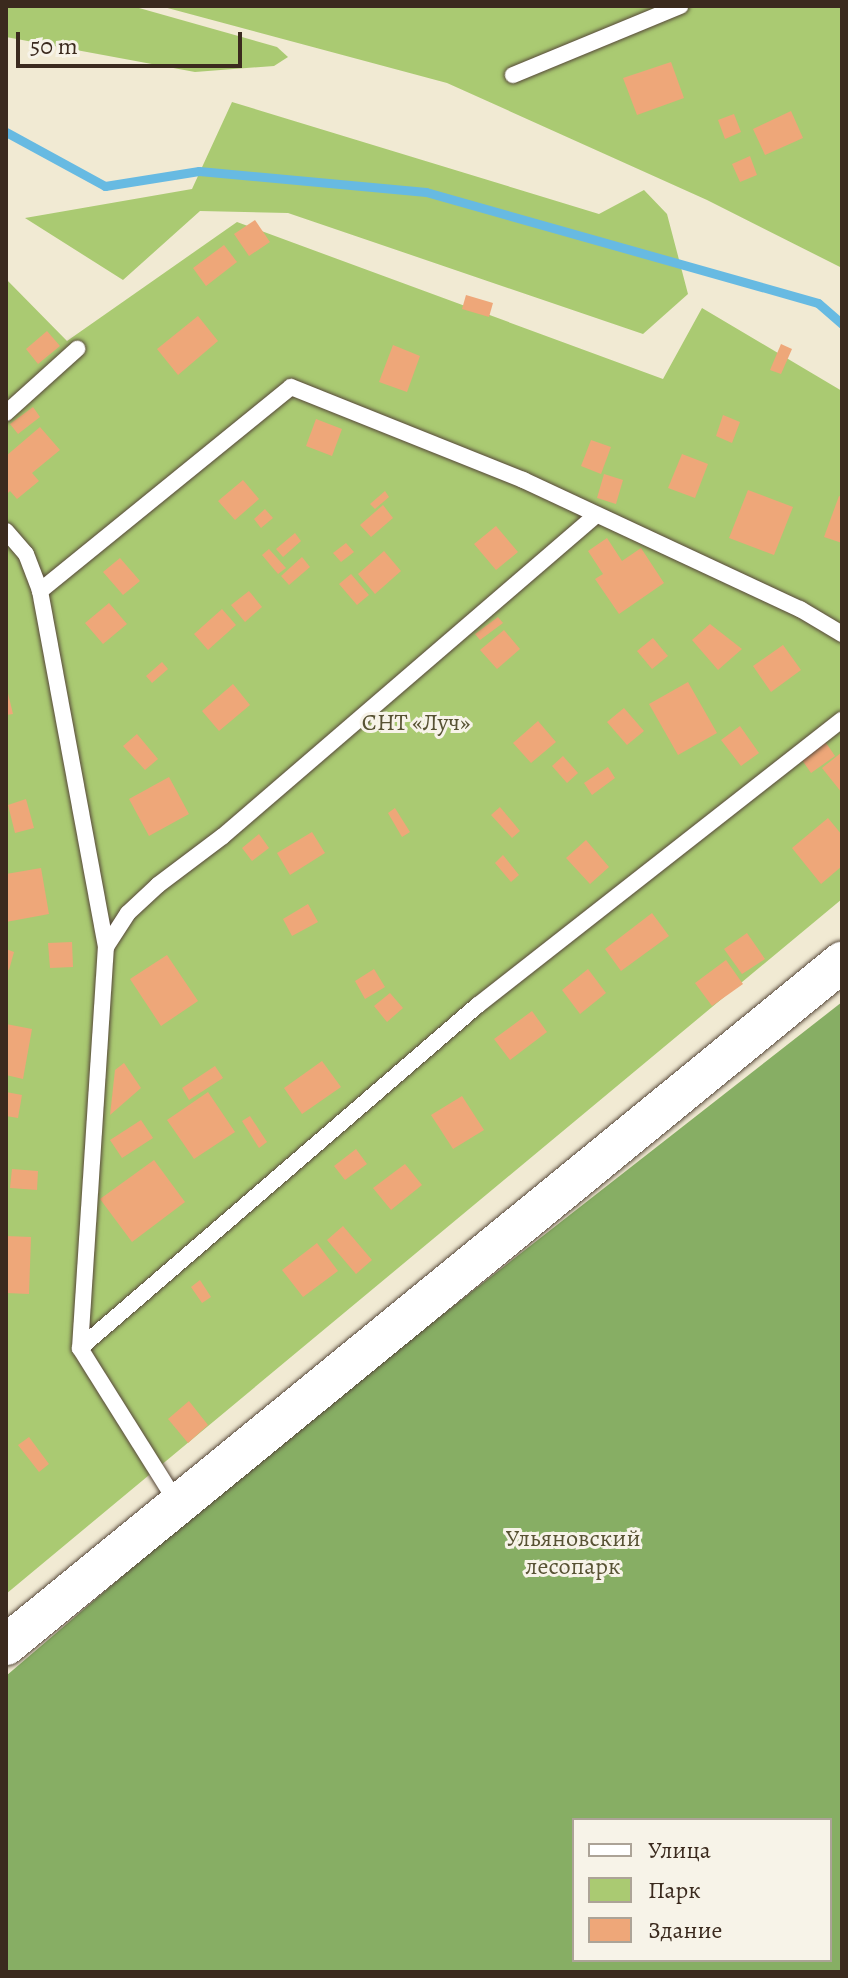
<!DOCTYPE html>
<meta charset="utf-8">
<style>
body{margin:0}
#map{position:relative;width:848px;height:1978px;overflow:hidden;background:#f1ead3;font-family:Alegreya,serif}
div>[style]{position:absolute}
.green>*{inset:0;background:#aaca72}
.forest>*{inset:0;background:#87ae64}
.stream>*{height:9px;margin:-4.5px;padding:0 4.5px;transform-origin:4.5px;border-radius:4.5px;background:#67bae2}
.building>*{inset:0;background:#eea779}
.roads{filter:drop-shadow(0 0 2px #564739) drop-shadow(0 0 2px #564739)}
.service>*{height:16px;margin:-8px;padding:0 8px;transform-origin:8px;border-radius:8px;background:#fff}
.tertiary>*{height:40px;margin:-20px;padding:0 20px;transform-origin:20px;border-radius:20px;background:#fff}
span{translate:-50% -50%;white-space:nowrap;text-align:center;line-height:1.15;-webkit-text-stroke:6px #f7f3e8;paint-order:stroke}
.park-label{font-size:24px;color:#575233}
.frame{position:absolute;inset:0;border:8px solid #3b2a1e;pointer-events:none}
.legend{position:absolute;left:572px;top:1818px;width:260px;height:144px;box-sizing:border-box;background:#f7f3e8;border:2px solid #aca397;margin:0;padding:10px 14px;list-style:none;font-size:24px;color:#3b2a1e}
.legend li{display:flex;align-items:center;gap:16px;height:40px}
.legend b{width:40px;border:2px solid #aca397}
.scale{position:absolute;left:16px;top:32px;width:226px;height:36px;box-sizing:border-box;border:4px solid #3b2a1e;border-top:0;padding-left:10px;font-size:24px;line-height:28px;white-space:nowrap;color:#3b2a1e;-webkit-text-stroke:6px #f7f3e8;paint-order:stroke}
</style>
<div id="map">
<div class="green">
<i style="clip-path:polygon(6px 6px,132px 6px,277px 47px,288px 57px,274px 66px,195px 72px,6px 37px)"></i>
<i style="clip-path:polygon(160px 6px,842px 6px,842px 268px,707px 200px,447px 83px)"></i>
<i style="clip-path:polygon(232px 102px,599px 214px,644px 190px,667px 214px,688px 294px,643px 334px,288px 213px,200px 211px,123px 280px,25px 218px,192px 189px)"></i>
<i style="clip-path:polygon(237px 222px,663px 379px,702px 308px,842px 391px,842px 899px,6px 1594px,6px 279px,67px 341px)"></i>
</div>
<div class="forest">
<i style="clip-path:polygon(evenodd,842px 1002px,842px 1972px,6px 1972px,6px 1676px,272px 1448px,842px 1002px,574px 1820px,830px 1820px,830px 1960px,574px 1960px,574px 1820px)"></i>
</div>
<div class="stream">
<i style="left:6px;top:132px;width:113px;rotate:28.6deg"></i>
<i style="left:105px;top:186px;width:95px;rotate:-9.1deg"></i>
<i style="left:199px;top:171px;width:228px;rotate:5.3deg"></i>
<i style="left:426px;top:192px;width:407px;rotate:15.8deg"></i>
<i style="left:818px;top:303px;width:32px;rotate:41deg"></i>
</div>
<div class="building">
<i style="clip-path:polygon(671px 62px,684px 98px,637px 115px,623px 78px)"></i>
<i style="clip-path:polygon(791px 111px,803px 138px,765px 155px,753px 129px)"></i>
<i style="clip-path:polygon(734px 114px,741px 132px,725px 139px,718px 120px)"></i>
<i style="clip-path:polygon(750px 156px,757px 175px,740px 182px,732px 164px)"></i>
<i style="clip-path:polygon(255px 220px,270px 242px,249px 256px,234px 234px)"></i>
<i style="clip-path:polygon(224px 245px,237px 262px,206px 286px,193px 268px)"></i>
<i style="clip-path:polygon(466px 295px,493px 303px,489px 317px,462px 309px)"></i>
<i style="clip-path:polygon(198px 316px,218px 341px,178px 375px,157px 349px)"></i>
<i style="clip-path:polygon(47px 331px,60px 346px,38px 364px,26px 349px)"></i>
<i style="clip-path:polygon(781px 344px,792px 349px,781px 374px,770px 370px)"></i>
<i style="clip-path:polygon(393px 345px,420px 356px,407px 392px,379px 382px)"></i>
<i style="clip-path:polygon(33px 407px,40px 417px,18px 434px,10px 424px)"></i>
<i style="clip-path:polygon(723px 415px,740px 422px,732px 443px,716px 436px)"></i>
<i style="clip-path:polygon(316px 419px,342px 429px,332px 456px,306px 446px)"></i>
<i style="clip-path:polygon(40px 427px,60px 450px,32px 473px,39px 481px,17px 499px,10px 491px,6px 495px,6px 456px)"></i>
<i style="clip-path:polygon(591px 440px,611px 447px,601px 474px,581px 466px)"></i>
<i style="clip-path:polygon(682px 454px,708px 464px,695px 498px,668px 488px)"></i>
<i style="clip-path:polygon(604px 474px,623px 480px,616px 504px,597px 498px)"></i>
<i style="clip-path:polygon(243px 480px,259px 499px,235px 520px,218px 501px)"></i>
<i style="clip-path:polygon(748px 490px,793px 507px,774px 555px,729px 538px)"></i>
<i style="clip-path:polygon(385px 491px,389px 497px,375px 509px,370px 504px)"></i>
<i style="clip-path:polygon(839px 496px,842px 497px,842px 543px,824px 537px)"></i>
<i style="clip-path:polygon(383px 505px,393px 518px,371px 537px,360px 525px)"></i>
<i style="clip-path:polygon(265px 509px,273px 518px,261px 528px,254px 519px)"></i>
<i style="clip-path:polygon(496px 526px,518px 552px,496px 570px,474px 544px)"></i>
<i style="clip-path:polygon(295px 533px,301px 541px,283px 557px,276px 549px)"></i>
<i style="clip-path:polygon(607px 538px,622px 561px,641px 548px,664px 583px,619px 614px,595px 579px,603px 574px,588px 551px)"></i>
<i style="clip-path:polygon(346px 543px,354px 552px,341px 562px,333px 553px)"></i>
<i style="clip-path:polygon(269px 549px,286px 568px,278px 574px,262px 555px)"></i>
<i style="clip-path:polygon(384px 551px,401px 571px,375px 594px,358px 574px)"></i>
<i style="clip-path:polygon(302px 557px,310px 567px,289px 585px,281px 576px)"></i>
<i style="clip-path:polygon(120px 558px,140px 581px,123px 595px,103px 572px)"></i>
<i style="clip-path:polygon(351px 574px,369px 595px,357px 605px,339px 584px)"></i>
<i style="clip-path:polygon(249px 591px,262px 607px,245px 622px,231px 605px)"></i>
<i style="clip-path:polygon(109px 603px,127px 624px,103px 644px,85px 623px)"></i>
<i style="clip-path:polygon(222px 609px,236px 625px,208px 650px,194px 634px)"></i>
<i style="clip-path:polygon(498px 617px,503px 623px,480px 640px,475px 634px)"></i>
<i style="clip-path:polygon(710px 624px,742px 649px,718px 670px,692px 640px)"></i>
<i style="clip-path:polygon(504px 630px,520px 649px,497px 669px,480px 650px)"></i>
<i style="clip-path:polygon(653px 638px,668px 656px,652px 669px,637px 651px)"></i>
<i style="clip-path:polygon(783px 645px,801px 670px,771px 692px,753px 666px)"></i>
<i style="clip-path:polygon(162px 662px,168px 669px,152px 683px,146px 676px)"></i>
<i style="clip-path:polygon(688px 682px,717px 733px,678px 755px,649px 704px)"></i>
<i style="clip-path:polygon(233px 684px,250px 705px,219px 731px,202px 711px)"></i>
<i style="clip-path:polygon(6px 685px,13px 714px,6px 715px)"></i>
<i style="clip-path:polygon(624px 708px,644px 731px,627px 745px,607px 722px)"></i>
<i style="clip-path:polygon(538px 721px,556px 742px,531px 763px,513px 743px)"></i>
<i style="clip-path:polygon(740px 726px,759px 753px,741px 766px,721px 740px)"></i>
<i style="clip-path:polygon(137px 734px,158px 759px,145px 770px,123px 746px)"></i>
<i style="clip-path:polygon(824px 740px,835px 756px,811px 773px,800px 757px)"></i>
<i style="clip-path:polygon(842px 752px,842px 793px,822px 768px)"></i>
<i style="clip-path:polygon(563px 756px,578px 773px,567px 783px,552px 766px)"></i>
<i style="clip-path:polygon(608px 767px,615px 778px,592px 795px,584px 783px)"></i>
<i style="clip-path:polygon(169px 777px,189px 814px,149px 836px,129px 799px)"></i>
<i style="clip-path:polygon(26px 799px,34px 828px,15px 833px,8px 805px)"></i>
<i style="clip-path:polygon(500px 807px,520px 831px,512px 838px,491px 815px)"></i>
<i style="clip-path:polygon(395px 808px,410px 832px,402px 837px,388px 813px)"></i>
<i style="clip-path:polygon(828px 818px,842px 835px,842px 866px,821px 884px,792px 848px)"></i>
<i style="clip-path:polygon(312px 832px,325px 853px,290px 875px,277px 853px)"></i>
<i style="clip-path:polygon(259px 834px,269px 848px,252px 861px,242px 848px)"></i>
<i style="clip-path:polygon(586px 840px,609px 867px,590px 884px,566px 858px)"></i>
<i style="clip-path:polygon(503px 855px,519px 875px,511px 882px,495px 863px)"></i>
<i style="clip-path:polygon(41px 868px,49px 914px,6px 922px,6px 874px)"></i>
<i style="clip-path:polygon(308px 904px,318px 922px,292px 936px,283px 919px)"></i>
<i style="clip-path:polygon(652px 913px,669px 936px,621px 971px,605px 949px)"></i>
<i style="clip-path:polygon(747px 933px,765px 959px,742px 974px,724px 949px)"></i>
<i style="clip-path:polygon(72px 942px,73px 967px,50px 968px,48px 943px)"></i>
<i style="clip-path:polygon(6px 949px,14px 952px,9px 970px,6px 969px)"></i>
<i style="clip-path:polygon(167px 955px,198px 1001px,161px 1026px,130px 979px)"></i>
<i style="clip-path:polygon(726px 960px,743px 984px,712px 1006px,695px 983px)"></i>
<i style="clip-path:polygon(374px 969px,385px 987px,365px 999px,355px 981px)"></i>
<i style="clip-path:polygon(588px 969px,606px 993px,580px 1014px,562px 990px)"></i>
<i style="clip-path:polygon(390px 993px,403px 1008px,387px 1022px,374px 1006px)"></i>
<i style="clip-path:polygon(532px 1011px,547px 1032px,510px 1060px,494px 1039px)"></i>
<i style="clip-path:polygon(6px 1024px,32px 1029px,23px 1079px,6px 1075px)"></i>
<i style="clip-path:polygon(322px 1061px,341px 1087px,302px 1114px,284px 1088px)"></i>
<i style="clip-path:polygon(124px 1063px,141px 1088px,110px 1115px,115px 1070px)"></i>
<i style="clip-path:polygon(215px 1066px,223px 1078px,189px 1100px,182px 1088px)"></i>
<i style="clip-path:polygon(6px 1092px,22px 1095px,18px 1118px,6px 1116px)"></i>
<i style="clip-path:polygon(208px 1092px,235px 1132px,194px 1159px,167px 1120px)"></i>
<i style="clip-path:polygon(462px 1096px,484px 1130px,453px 1149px,431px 1115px)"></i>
<i style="clip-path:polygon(250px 1116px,267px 1142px,259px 1148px,242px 1121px)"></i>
<i style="clip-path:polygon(141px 1120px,153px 1138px,122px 1158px,110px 1140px)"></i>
<i style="clip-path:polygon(356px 1149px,367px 1164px,345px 1180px,334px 1166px)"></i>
<i style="clip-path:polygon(154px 1160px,185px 1202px,132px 1242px,100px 1199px)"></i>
<i style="clip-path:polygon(405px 1164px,422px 1185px,391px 1210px,373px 1188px)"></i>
<i style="clip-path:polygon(12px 1169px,38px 1171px,37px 1190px,10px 1188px)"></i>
<i style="clip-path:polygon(343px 1226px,372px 1260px,356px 1274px,327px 1240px)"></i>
<i style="clip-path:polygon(6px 1236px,31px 1237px,29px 1294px,6px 1293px)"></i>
<i style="clip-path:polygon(317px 1243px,338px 1271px,303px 1297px,282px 1270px)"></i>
<i style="clip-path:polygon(200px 1280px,211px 1297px,202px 1303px,191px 1287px)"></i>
<i style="clip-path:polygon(189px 1401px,208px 1425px,188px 1443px,168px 1419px)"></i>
<i style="clip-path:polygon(29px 1437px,49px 1464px,39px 1472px,18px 1445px)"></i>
</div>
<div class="roads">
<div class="service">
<i style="left:513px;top:75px;width:181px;rotate:-22.4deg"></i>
<i style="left:6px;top:413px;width:96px;rotate:-42deg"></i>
<i style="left:6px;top:531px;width:30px;rotate:49deg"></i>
<i style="left:26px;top:554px;width:40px;rotate:69deg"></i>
<i style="left:106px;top:947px;width:40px;rotate:-57.1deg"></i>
<i style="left:128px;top:913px;width:41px;rotate:-43deg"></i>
<i style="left:158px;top:885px;width:81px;rotate:-37deg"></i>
<i style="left:223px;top:836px;width:489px;rotate:-40.7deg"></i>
<i style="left:80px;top:1348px;width:525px;rotate:-40.76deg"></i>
<i style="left:478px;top:1005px;width:462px;rotate:-38.1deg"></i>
<i style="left:179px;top:1506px;width:186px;rotate:-122.1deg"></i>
<i style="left:80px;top:1348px;width:402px;rotate:-86.3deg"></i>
<i style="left:106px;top:947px;width:362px;rotate:-100.5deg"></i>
<i style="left:40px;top:591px;width:323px;rotate:-39.1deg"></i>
<i style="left:291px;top:387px;width:250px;rotate:21.8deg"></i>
<i style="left:523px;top:480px;width:306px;rotate:25deg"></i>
<i style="left:800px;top:609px;width:49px;rotate:30.8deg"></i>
</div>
<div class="tertiary">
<i style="left:6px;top:1645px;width:1080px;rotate:-39.25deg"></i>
</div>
</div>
<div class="park-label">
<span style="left:416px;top:723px">СНТ «Луч»</span>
<span style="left:573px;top:1553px">Ульяновский<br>лесопарк</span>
</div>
<div class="frame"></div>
<ul class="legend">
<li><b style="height:10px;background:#fff"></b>Улица</li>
<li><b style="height:22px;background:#aaca72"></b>Парк</li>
<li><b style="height:22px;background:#eea779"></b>Здание</li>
</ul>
<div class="scale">50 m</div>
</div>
